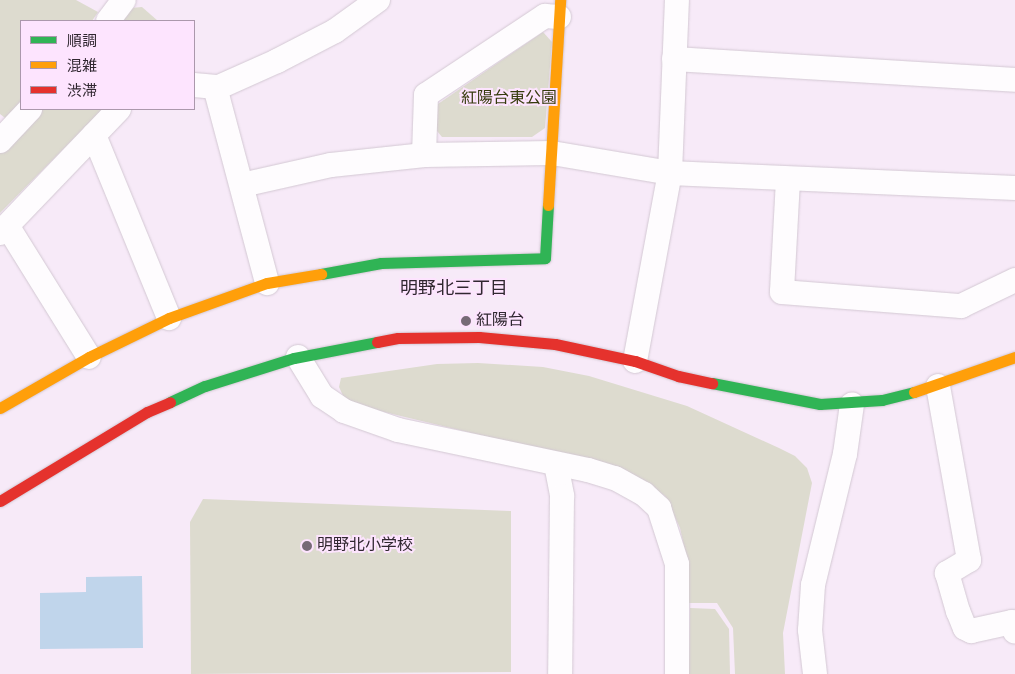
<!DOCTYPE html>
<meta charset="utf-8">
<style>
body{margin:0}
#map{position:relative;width:1015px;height:674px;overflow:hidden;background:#f7eaf8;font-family:"Sofia Sans Condensed","Noto Sans JP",sans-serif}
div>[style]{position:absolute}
.green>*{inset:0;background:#dddbcf}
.water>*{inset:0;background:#c0d5eb}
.roads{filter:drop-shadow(0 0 1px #d3c8d3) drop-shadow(0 0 1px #d3c8d3)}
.street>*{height:24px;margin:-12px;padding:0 12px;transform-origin:12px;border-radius:12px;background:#fefcfe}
.fast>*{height:11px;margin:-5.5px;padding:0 5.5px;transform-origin:5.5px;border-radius:5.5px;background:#30b455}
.slow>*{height:11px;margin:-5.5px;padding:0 5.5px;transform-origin:5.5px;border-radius:5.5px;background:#ff9f0a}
.jam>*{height:11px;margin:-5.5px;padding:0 5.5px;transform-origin:5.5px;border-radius:5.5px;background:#e5322d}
.dots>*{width:14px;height:14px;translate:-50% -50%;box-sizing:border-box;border:2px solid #fde4fe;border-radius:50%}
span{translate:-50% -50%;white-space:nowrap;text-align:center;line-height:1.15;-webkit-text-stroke:4px #fde4fe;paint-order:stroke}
.park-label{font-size:16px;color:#363b0d}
.poi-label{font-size:16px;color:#302730}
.left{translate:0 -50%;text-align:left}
.neighbourhood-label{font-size:18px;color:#302730}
.legend{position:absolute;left:20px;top:20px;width:175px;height:90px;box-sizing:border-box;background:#fde4fe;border:1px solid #ab98ac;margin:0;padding:6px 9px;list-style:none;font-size:15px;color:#302730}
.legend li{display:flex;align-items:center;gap:10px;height:25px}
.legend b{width:25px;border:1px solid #ab98ac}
</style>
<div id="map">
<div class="green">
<i style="clip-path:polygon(0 0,76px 0,98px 12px,92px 21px,21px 21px,21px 107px,9px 121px,0 114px)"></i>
<i style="clip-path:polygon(142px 7px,158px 21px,119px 21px,131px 8px)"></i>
<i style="clip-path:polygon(543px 32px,552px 42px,545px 128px,532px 137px,442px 137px,432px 125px,435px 106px)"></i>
<i style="clip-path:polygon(39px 109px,103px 109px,0 213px,0 151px)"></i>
<i style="clip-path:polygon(478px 363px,543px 367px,589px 376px,687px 406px,779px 448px,795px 456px,807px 468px,812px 483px,783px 633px,785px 674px,735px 674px,733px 628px,717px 603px,688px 603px,688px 565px,680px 528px,665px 496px,625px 470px,351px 404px,345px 400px,339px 387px,341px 378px,437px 364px)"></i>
<i style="clip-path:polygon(203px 499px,511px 511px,511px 672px,191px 674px,190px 522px)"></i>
<i style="clip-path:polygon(690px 608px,715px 609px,729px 629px,730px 674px,689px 674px)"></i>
</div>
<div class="water">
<i style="clip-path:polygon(142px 576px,143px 648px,40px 649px,40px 593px,86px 592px,86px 577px)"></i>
</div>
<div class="roads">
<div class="street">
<i style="left:108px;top:21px;width:26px;rotate:-53deg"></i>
<i style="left:674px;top:59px;width:342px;rotate:3.5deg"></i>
<i style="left:194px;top:85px;width:25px;rotate:5deg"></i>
<i style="left:219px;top:87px;width:64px;rotate:-24.1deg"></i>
<i style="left:277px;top:61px;width:65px;rotate:-27.3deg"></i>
<i style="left:335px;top:31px;width:53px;rotate:-35.8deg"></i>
<i style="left:215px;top:87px;width:203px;rotate:75.1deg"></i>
<i style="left:94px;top:135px;width:198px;rotate:67.7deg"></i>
<i style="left:0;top:141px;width:44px;rotate:-46.8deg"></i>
<i style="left:424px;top:155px;width:60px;rotate:-88.1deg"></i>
<i style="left:426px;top:95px;width:143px;rotate:-33.6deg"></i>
<i style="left:545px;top:16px;width:14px;rotate:4deg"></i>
<i style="left:788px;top:180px;width:112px;rotate:93.1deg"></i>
<i style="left:782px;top:292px;width:180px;rotate:4.5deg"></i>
<i style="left:961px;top:306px;width:60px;rotate:-25.7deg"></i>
<i style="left:242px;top:185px;width:91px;rotate:-12.7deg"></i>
<i style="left:331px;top:165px;width:94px;rotate:-6.1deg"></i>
<i style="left:424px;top:155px;width:128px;rotate:-0.9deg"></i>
<i style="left:552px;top:153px;width:120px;rotate:9.6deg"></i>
<i style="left:670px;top:173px;width:345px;rotate:2.5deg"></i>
<i style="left:8px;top:227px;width:153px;rotate:58.1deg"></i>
<i style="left:0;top:233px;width:172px;rotate:-46.2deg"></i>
<i style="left:298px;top:357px;width:46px;rotate:58.4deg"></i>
<i style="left:322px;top:396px;width:27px;rotate:34deg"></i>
<i style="left:344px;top:411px;width:57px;rotate:19.4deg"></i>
<i style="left:398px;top:430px;width:194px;rotate:11.9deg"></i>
<i style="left:588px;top:470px;width:28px;rotate:17deg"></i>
<i style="left:615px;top:478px;width:33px;rotate:29deg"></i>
<i style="left:644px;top:494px;width:21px;rotate:43deg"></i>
<i style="left:659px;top:508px;width:59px;rotate:72.2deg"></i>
<i style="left:677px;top:564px;width:110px;rotate:90deg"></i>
<i style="left:635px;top:361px;width:191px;rotate:-79.5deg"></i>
<i style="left:670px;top:173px;width:173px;rotate:-87.7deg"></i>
<i style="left:938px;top:386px;width:177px;rotate:79.9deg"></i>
<i style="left:969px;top:560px;width:26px;rotate:149deg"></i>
<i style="left:947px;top:573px;width:40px;rotate:74deg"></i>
<i style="left:958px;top:611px;width:18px;rotate:68deg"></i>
<i style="left:965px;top:628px;width:7px;rotate:27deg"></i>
<i style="left:971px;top:631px;width:42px;rotate:-12.4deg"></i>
<i style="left:1012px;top:622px;width:10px;rotate:73deg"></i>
<i style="left:556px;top:464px;width:33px;rotate:79deg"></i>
<i style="left:562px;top:496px;width:178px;rotate:90.6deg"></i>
<i style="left:815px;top:674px;width:44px;rotate:-96.5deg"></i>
<i style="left:810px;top:630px;width:45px;rotate:-86.2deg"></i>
<i style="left:813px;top:585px;width:135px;rotate:-76.3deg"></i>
<i style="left:845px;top:454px;width:50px;rotate:-82deg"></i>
</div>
<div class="fast">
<i style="left:321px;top:274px;width:61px;rotate:-10.4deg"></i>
<i style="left:381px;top:263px;width:164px;rotate:-1.7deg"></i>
<i style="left:545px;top:258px;width:53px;rotate:-86.8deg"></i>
<i style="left:712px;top:383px;width:110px;rotate:11deg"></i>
<i style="left:820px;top:404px;width:62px;rotate:-3.7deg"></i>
<i style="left:882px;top:400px;width:33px;rotate:-14deg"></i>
<i style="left:170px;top:402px;width:38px;rotate:-25deg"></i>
<i style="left:205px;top:386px;width:93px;rotate:-17.5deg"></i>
<i style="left:294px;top:358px;width:85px;rotate:-10.9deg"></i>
</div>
<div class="slow">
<i style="left:548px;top:205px;width:205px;rotate:-86.6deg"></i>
<i style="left:914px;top:392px;width:107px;rotate:-19.1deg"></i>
<i style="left:0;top:408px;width:103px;rotate:-29.8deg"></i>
<i style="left:89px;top:357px;width:89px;rotate:-26deg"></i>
<i style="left:169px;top:318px;width:104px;rotate:-19.7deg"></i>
<i style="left:267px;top:283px;width:55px;rotate:-9.5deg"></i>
</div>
<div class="jam">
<i style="left:377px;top:342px;width:21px;rotate:-11deg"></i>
<i style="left:398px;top:338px;width:81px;rotate:-0.7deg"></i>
<i style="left:479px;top:337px;width:76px;rotate:5.3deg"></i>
<i style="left:555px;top:344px;width:82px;rotate:12deg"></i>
<i style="left:635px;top:361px;width:46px;rotate:19.2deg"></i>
<i style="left:678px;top:376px;width:35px;rotate:12deg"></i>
<i style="left:0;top:501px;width:172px;rotate:-31.2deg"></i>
<i style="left:147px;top:412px;width:25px;rotate:-23deg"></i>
</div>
</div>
<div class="dots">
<i style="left:466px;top:321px;background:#766b76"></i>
<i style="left:307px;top:546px;background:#766b76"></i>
</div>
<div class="park-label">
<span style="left:509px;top:99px">紅陽台東公園</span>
</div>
<div class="poi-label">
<span class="left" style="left:476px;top:321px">紅陽台</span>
<span class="left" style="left:317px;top:546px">明野北小学校</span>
</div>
<div class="neighbourhood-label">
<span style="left:454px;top:289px">明野北三丁目</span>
</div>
<ul class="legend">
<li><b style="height:6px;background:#30b455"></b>順調</li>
<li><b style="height:6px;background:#ff9f0a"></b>混雑</li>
<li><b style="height:6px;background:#e5322d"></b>渋滞</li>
</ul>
</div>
